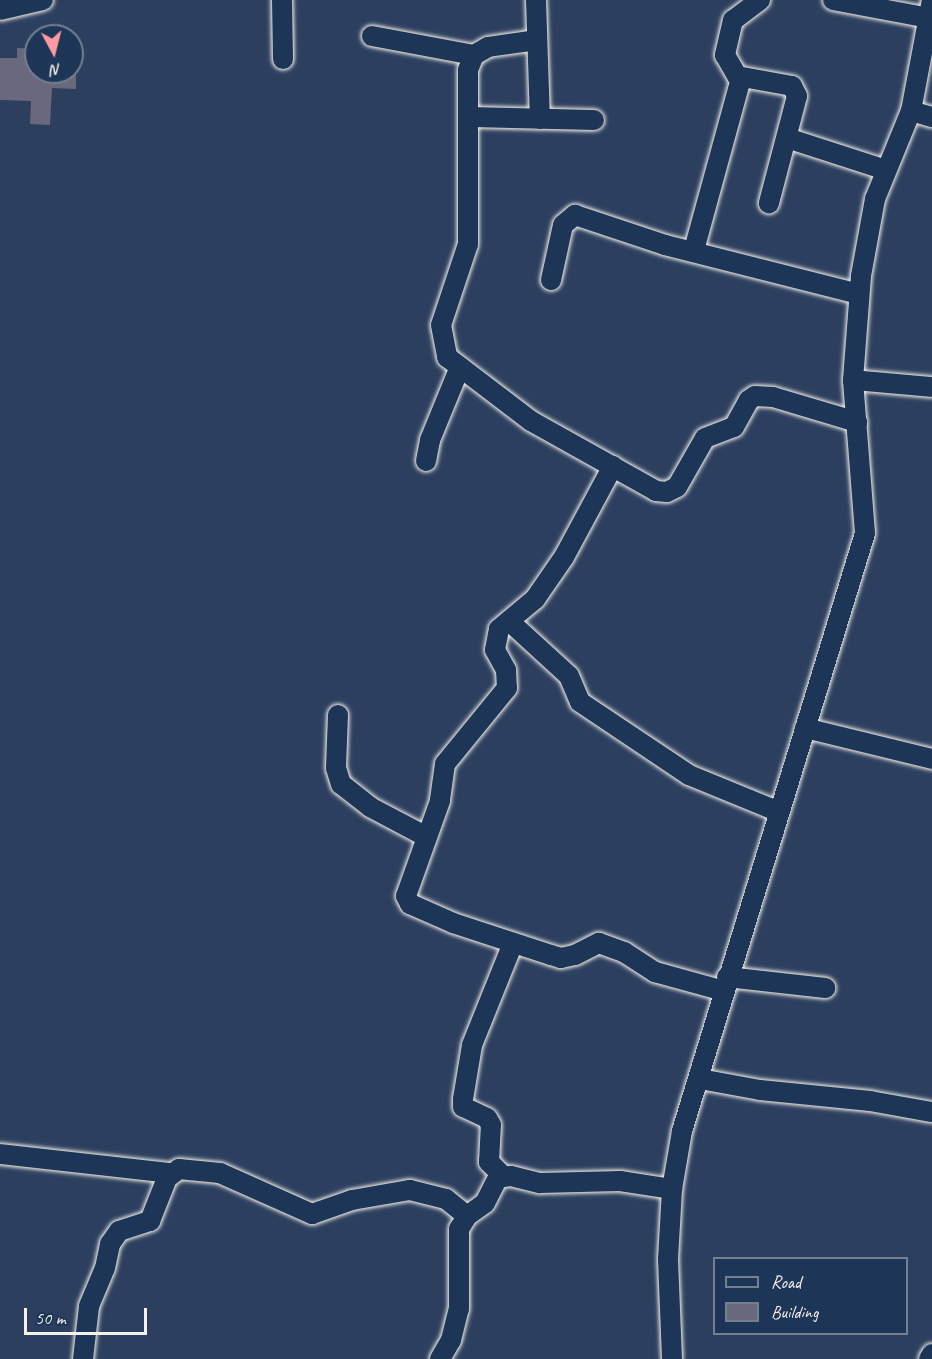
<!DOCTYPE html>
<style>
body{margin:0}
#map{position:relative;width:932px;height:1359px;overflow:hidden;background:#2c3f5f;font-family:Caveat,sans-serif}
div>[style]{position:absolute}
.building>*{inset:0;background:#6a687d}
.roads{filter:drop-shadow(0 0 2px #f4f1e8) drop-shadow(0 0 2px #f4f1e8)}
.minor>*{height:20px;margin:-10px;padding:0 10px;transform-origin:10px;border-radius:10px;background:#1d3557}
span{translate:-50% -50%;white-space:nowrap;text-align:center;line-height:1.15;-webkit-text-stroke:4.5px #1d3557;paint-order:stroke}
.legend{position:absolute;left:713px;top:1257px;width:195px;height:78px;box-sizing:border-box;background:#1d3557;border:2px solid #738091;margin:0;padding:8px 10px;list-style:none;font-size:18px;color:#f4f1e8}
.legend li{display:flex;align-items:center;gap:12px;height:30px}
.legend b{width:30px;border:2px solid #738091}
.north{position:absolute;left:24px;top:24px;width:60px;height:60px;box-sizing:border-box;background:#1d3557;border:2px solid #738091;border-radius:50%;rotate:173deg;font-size:16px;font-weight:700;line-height:24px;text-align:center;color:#f4f1e8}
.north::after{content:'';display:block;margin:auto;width:21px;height:27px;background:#ff9aa2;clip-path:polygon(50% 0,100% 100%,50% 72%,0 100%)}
.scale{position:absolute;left:24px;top:1308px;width:123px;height:27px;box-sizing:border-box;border:3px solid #f4f1e8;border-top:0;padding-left:8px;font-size:18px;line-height:21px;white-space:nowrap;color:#f4f1e8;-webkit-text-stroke:4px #1d3557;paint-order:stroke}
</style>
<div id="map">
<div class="building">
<i style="clip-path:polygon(17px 48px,36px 49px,36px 72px,76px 72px,76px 89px,52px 88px,50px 125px,30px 124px,31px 101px,0 100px,0 58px,17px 58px)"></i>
</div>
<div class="roads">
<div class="minor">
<i style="left:282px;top:0;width:59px;rotate:89deg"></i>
<i style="left:536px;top:0;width:119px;rotate:88.1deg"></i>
<i style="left:760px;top:0;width:34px;rotate:143deg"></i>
<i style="left:733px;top:20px;width:36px;rotate:103deg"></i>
<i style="left:725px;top:55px;width:24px;rotate:60deg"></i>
<i style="left:737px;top:76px;width:56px;rotate:10.3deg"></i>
<i style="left:792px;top:86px;width:11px;rotate:63deg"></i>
<i style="left:797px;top:96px;width:111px;rotate:104.7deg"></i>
<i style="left:833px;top:0;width:98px;rotate:10.6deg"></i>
<i style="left:0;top:10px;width:44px;rotate:-13.1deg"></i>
<i style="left:372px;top:36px;width:104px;rotate:10.6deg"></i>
<i style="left:537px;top:40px;width:49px;rotate:171.9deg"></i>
<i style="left:488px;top:47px;width:16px;rotate:150deg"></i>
<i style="left:474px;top:55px;width:16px;rotate:112deg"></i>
<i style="left:468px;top:70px;width:174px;rotate:90deg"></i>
<i style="left:468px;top:244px;width:85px;rotate:108.4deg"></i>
<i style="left:441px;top:325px;width:33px;rotate:79deg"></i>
<i style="left:447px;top:357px;width:106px;rotate:37.3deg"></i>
<i style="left:531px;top:421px;width:143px;rotate:29.2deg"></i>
<i style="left:656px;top:491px;width:11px;rotate:5deg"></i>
<i style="left:667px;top:492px;width:11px;rotate:-27deg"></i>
<i style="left:677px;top:487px;width:56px;rotate:-60.3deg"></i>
<i style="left:705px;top:438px;width:31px;rotate:-21deg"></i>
<i style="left:734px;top:427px;width:31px;rotate:-61deg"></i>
<i style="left:749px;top:400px;width:7px;rotate:-34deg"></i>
<i style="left:755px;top:396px;width:18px;rotate:3deg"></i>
<i style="left:773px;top:397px;width:88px;rotate:16.6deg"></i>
<i style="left:911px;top:111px;width:22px;rotate:16deg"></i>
<i style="left:470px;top:117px;width:124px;rotate:1.4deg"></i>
<i style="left:787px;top:138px;width:104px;rotate:17.9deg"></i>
<i style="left:694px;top:250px;width:178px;rotate:-74.7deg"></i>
<i style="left:551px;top:280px;width:56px;rotate:-77.7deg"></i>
<i style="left:563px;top:225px;width:16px;rotate:-40deg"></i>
<i style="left:575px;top:215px;width:95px;rotate:18.4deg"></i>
<i style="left:665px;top:245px;width:200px;rotate:14.2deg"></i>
<i style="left:853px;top:380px;width:79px;rotate:5.1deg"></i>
<i style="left:426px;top:461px;width:21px;rotate:-79deg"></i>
<i style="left:430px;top:440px;width:79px;rotate:-67.7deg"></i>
<i style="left:613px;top:466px;width:103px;rotate:118.3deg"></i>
<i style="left:564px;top:557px;width:51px;rotate:124.6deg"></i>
<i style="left:535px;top:599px;width:47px;rotate:140.2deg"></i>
<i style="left:499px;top:629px;width:21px;rotate:101deg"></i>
<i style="left:495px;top:650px;width:23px;rotate:61deg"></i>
<i style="left:506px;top:670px;width:18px;rotate:87deg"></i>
<i style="left:507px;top:688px;width:98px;rotate:129.2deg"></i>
<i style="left:445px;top:764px;width:37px;rotate:98deg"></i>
<i style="left:440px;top:801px;width:101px;rotate:109.7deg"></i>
<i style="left:406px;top:896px;width:9px;rotate:63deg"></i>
<i style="left:410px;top:904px;width:47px;rotate:23.8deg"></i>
<i style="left:453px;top:923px;width:103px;rotate:18.1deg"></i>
<i style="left:551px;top:955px;width:10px;rotate:17deg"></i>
<i style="left:561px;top:958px;width:14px;rotate:-12deg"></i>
<i style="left:575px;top:955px;width:27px;rotate:-27deg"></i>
<i style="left:599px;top:943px;width:27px;rotate:20deg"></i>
<i style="left:624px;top:952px;width:37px;rotate:33deg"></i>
<i style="left:655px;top:972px;width:72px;rotate:15.4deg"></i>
<i style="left:509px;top:621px;width:81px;rotate:42.5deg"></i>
<i style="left:569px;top:676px;width:28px;rotate:67deg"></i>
<i style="left:580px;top:702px;width:131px;rotate:33.8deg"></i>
<i style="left:689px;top:775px;width:95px;rotate:22.2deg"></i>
<i style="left:338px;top:715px;width:53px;rotate:92.2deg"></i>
<i style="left:336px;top:768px;width:17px;rotate:73deg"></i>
<i style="left:341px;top:784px;width:37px;rotate:38deg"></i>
<i style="left:370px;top:807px;width:64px;rotate:27.8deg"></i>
<i style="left:805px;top:728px;width:131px;rotate:13.7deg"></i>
<i style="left:727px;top:977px;width:99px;rotate:6.4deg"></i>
<i style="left:700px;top:1079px;width:61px;rotate:10.4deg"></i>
<i style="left:760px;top:1090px;width:111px;rotate:5.7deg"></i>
<i style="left:870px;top:1101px;width:63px;rotate:10.1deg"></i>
<i style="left:0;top:1154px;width:171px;rotate:6.4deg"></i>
<i style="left:503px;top:1176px;width:20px;rotate:-135deg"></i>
<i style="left:489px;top:1162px;width:37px;rotate:-87deg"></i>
<i style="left:491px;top:1125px;width:8px;rotate:-120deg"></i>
<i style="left:487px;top:1118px;width:26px;rotate:-155deg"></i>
<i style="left:463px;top:1107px;width:8px;rotate:-90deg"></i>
<i style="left:463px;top:1099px;width:55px;rotate:-80.5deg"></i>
<i style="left:472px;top:1045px;width:110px;rotate:-68.1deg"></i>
<i style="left:83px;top:1359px;width:53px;rotate:-83.5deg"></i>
<i style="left:89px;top:1306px;width:41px;rotate:-67.2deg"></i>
<i style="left:105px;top:1268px;width:25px;rotate:-78deg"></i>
<i style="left:110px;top:1244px;width:16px;rotate:-55deg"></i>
<i style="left:119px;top:1231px;width:33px;rotate:-18deg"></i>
<i style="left:150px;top:1221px;width:46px;rotate:-68.4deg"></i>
<i style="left:167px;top:1178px;width:15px;rotate:-37deg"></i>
<i style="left:179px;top:1169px;width:41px;rotate:5.6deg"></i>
<i style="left:220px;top:1173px;width:101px;rotate:24deg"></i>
<i style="left:312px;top:1214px;width:42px;rotate:-19.3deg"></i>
<i style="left:352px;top:1200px;width:59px;rotate:-9.8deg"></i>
<i style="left:410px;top:1190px;width:37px;rotate:14deg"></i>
<i style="left:446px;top:1199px;width:27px;rotate:39deg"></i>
<i style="left:440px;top:1359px;width:22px;rotate:-60deg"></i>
<i style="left:451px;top:1340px;width:32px;rotate:-76deg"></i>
<i style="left:459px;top:1309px;width:80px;rotate:-90deg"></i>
<i style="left:459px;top:1229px;width:15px;rotate:-58deg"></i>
<i style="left:467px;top:1216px;width:22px;rotate:-36deg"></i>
<i style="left:485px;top:1203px;width:28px;rotate:-63deg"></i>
<i style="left:498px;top:1178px;width:13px;rotate:-9deg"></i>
<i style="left:511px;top:1176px;width:30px;rotate:14deg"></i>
<i style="left:540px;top:1183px;width:80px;rotate:-1.4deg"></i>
<i style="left:620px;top:1181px;width:53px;rotate:8.7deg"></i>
<i style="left:672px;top:1359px;width:100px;rotate:-92.3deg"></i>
<i style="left:668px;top:1259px;width:70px;rotate:-86.7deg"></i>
<i style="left:672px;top:1189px;width:59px;rotate:-80.2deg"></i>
<i style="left:682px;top:1131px;width:625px;rotate:-72.98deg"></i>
<i style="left:865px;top:533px;width:153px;rotate:-94.5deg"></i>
<i style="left:853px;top:380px;width:104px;rotate:-85.6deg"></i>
<i style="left:861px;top:276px;width:78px;rotate:-79.7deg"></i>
<i style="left:875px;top:199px;width:95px;rotate:-67.8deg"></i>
<i style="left:911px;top:111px;width:113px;rotate:-79.3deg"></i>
<i style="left:929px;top:1359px;width:6px;rotate:-59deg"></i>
</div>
</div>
<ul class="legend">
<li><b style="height:8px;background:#1d3557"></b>Road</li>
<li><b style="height:16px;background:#6a687d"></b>Building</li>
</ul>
<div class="north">N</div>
<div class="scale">50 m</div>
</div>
